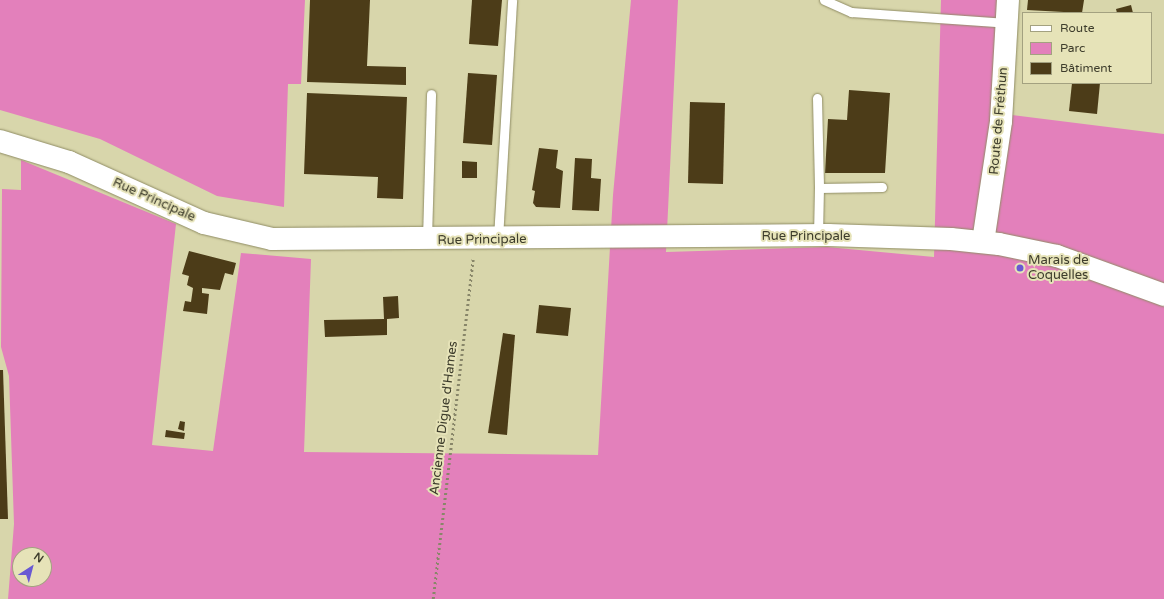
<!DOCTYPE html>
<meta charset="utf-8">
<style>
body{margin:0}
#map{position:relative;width:1164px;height:599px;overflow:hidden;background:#d8d6ab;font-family:"Varela Round",sans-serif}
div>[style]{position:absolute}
.green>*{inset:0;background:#e380bb}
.building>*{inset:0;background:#4c3c18}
.path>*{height:2.5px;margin-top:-1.25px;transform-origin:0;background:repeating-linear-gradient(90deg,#888669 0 2px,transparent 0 5px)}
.roads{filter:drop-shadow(0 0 1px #908d65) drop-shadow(0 0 1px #908d65)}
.service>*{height:9px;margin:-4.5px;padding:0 4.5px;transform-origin:4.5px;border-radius:4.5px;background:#fff}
.tertiary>*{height:22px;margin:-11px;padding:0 11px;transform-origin:11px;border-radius:11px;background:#fff}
.dots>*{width:11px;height:11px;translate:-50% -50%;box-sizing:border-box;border:2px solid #e6e3b8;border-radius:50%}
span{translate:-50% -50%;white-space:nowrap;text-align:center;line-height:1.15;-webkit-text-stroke:4px #e6e3b8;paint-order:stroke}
.street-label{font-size:13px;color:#3e3d2c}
.poi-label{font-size:13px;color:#3e3d2c}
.left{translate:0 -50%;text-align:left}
.legend{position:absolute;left:1022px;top:12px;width:130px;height:72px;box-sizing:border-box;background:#e6e3b8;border:1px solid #a3a180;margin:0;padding:5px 7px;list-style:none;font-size:12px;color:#3e3d2c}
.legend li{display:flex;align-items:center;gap:8px;height:20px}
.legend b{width:20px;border:1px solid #a3a180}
.north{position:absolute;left:12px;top:547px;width:40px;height:40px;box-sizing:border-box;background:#e6e3b8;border:1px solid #a3a180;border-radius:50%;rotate:36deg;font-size:11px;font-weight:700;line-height:16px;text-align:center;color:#3e3d2c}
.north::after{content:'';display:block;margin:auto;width:14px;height:18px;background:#6959d3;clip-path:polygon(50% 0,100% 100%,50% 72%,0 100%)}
</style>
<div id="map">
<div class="green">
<i style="clip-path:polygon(0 0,305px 0,301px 84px,288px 84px,284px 207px,217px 196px,100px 139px,0 110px)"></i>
<i style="clip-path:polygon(evenodd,631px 0,678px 0,666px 252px,827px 247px,934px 257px,941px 0,999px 0,1012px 115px,1164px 134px,1164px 599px,8px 599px,14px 524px,9px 376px,1px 347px,2px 189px,21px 190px,21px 160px,176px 224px,152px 445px,213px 451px,241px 253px,311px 259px,304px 452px,598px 455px,613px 195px,631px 0,20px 555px,44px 555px,44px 579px,20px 579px,20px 555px)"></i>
</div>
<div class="building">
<i style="clip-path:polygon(310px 0,370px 0,367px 66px,406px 67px,406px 85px,307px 82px)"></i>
<i style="clip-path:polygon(472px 0,502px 0,498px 46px,469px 44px)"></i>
<i style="clip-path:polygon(1028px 0,1084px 0,1082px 13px,1027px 10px)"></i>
<i style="clip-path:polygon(1131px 5px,1133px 13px,1117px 13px,1116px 9px)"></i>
<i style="clip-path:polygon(468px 73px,497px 75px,492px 145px,463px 143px)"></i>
<i style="clip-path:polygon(1072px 83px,1100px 83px,1097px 114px,1069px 111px)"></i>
<i style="clip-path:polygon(849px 90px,890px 93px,885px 173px,825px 173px,828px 119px,847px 120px)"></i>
<i style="clip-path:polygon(307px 93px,407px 97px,403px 199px,377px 198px,378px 177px,304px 174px)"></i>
<i style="clip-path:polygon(690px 102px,725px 103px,723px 184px,688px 183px)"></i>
<i style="clip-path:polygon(539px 148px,558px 150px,556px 168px,563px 171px,560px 208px,536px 207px,533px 203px,535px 191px,532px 190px)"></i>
<i style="clip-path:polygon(575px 158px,592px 159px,591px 178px,601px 179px,599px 211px,572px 210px)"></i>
<i style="clip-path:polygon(462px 161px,477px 162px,477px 178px,462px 178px)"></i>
<i style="clip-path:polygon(189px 251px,236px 263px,233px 275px,225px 273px,220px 290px,202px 288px,202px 293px,209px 294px,207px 314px,183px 311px,185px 301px,191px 302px,193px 288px,187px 285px,189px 276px,182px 274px)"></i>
<i style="clip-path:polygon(398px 296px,399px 318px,387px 319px,387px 335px,325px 337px,324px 320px,384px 319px,383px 297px)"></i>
<i style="clip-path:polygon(539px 305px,571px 308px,568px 336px,536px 333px)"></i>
<i style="clip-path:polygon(503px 333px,515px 335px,507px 435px,488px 433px)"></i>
<i style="clip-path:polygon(0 370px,3px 370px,8px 519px,0 519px)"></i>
<i style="clip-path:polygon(180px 421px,185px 422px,184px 431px,178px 429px)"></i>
<i style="clip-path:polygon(166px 430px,185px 433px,184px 439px,165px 437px)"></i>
</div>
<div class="path">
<i style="left:433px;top:599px;width:343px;rotate:-83.3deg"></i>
</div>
<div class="roads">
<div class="service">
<i style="left:824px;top:0;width:30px;rotate:24deg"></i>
<i style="left:851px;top:12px;width:156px;rotate:4deg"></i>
<i style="left:817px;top:98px;width:90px;rotate:88.7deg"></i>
<i style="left:819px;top:188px;width:63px;rotate:-0.9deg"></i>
<i style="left:818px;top:235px;width:47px;rotate:-88.8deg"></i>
<i style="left:498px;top:238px;width:238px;rotate:-86.6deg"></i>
<i style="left:427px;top:239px;width:145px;rotate:-88.4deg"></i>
</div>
<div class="tertiary">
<i style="left:0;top:141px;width:72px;rotate:16.9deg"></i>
<i style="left:69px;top:162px;width:148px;rotate:24.3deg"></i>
<i style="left:204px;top:223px;width:70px;rotate:13.2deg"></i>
<i style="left:272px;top:239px;width:556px;rotate:-0.41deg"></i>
<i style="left:828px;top:235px;width:123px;rotate:1.9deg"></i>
<i style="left:951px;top:239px;width:48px;rotate:5.9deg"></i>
<i style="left:999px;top:244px;width:59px;rotate:11.7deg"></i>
<i style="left:1057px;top:256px;width:114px;rotate:20deg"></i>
<i style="left:983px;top:242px;width:122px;rotate:-81.5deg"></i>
<i style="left:1001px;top:121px;width:121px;rotate:-86.7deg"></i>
</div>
</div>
<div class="dots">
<i style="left:1020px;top:268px;background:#6959d3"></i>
</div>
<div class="street-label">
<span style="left:999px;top:121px;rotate:-85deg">Route de Fréthun</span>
<span style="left:154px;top:200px;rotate:24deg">Rue Principale</span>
<span style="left:806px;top:236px">Rue Principale</span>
<span style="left:482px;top:240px;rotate:-1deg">Rue Principale</span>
<span style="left:444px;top:418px;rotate:-83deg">Ancienne Digue d'Hames</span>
</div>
<div class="poi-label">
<span class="left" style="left:1028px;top:268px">Marais de<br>Coquelles</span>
</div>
<ul class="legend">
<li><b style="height:5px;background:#fff"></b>Route</li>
<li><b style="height:11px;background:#e380bb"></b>Parc</li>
<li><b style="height:11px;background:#4c3c18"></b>Bâtiment</li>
</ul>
<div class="north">N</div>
</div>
